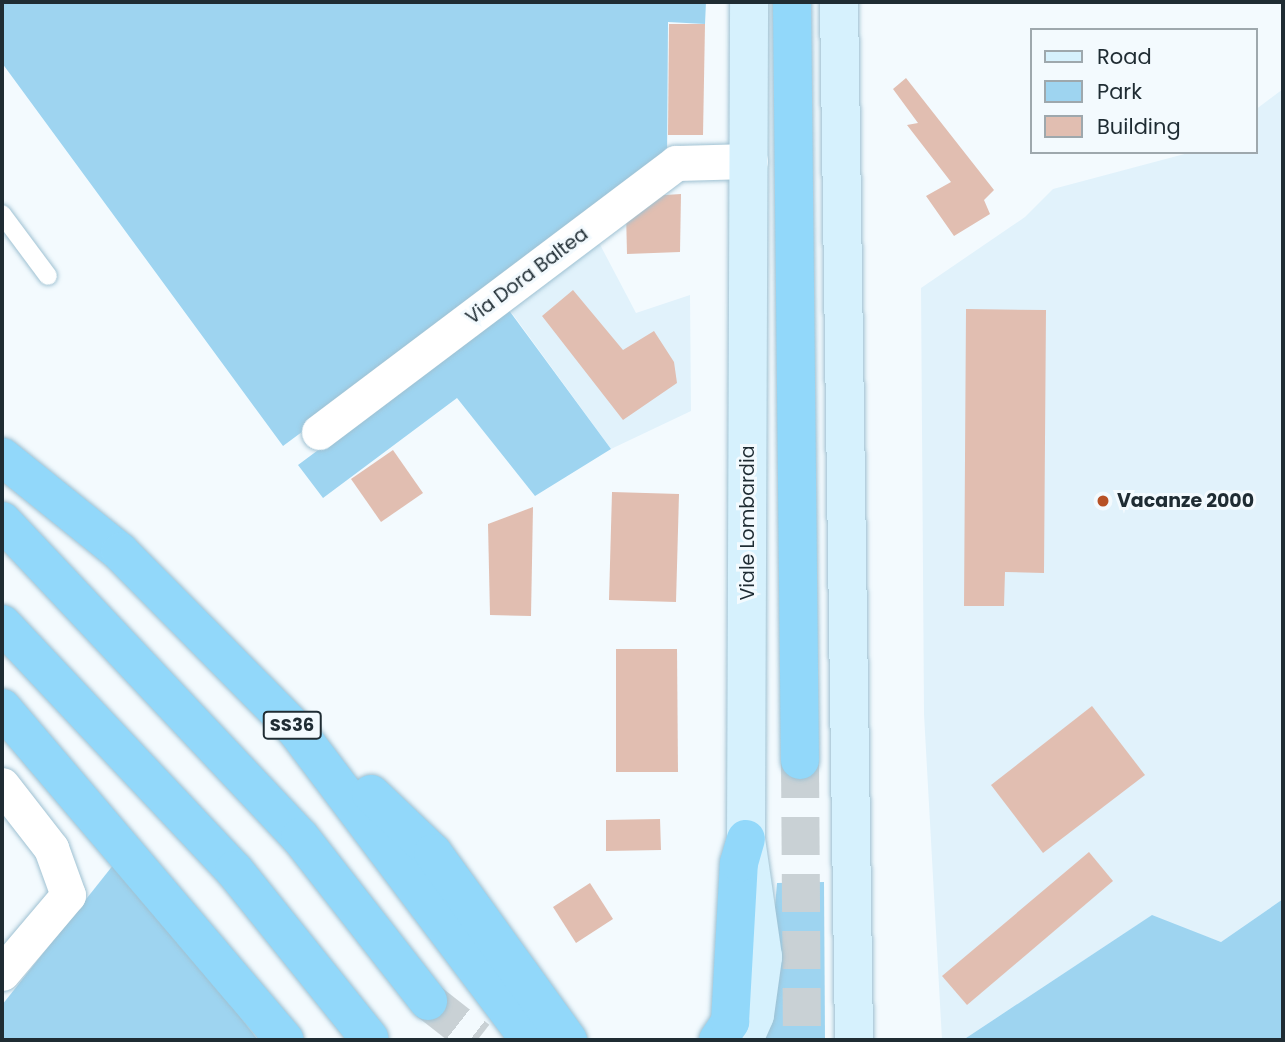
<!DOCTYPE html>
<style>
body{margin:0}
#map{position:relative;width:1285px;height:1042px;overflow:hidden;background:#f3fafe;font-family:Poppins,sans-serif}
div>[style]{position:absolute}
.built>*{inset:0;background:#e1f2fb}
.green>*{inset:0;background:#9ed4f0}
.building>*{inset:0;background:#e1beb1}
.trunk-tunnel>*{height:38px;margin-top:-19px;transform-origin:0;background:repeating-linear-gradient(90deg,#c9d1d5 0 38px,transparent 0 57px)}
.roads{filter:drop-shadow(0 0 2px #9fc1d2) drop-shadow(0 0 2px #9fc1d2)}
.service>*{height:18px;margin:-9px;padding:0 9px;transform-origin:9px;border-radius:9px;background:#fff}
.minor>*{height:35px;margin:-17.5px;padding:0 17.5px;transform-origin:17.5px;border-radius:17.5px;background:#fff}
.secondary>*{height:38px;margin:-19px;padding:0 19px;transform-origin:19px;border-radius:19px;background:#d6f1fd}
.trunk>*{height:38px;margin:-19px;padding:0 19px;transform-origin:19px;border-radius:19px;background:#92d8fa}
.dots>*{width:19px;height:19px;translate:-50% -50%;box-sizing:border-box;border:4px solid #f3fafe;border-radius:50%}
span{translate:-50% -50%;white-space:nowrap;text-align:center;line-height:1.15;-webkit-text-stroke:6px #f3fafe;paint-order:stroke}
.shield-label span{padding:2px 5px;background:#f3fafe;border:2px solid;border-radius:5px;-webkit-text-stroke-width:0}
.shield-label{font-size:18px;color:#1f2c33;font-weight:700}
.street-label{font-size:19px;color:#1f2c33}
.poi-label{font-size:19px;color:#1f2c33;font-weight:700}
.left{translate:0 -50%;text-align:left}
.frame{position:absolute;inset:0;border:4px solid #1f2c33;pointer-events:none}
.legend{position:absolute;left:1030px;top:28px;width:228px;height:126px;box-sizing:border-box;background:#f3fafe;border:2px solid #9ea8ad;margin:0;padding:9px 12px;list-style:none;font-size:21px;color:#1f2c33}
.legend li{display:flex;align-items:center;gap:14px;height:35px}
.legend b{width:35px;border:2px solid #9ea8ad}
</style>
<div id="map">
<div class="built">
<i style="clip-path:polygon(1283px 89px,1283px 899px,1221px 942px,1151px 916px,963px 1040px,942px 1040px,924px 714px,921px 288px,1025px 217px,1053px 189px,1192px 152px,1255px 152px,1255px 110px)"></i>
<i style="clip-path:polygon(596px 237px,636px 313px,690px 295px,691px 411px,611px 449px,509px 309px)"></i>
</div>
<div class="green">
<i style="clip-path:polygon(2px 2px,706px 2px,705px 24px,668px 22px,667px 161px,283px 446px,2px 63px)"></i>
<i style="clip-path:polygon(508px 309px,611px 449px,535px 496px,457px 398px,323px 498px,298px 465px)"></i>
<i style="clip-path:polygon(114px 864px,207px 974px,258px 1040px,2px 1040px,2px 1005px)"></i>
<i style="clip-path:polygon(824px 882px,825px 1040px,764px 1040px,777px 883px)"></i>
<i style="clip-path:polygon(1283px 899px,1283px 1040px,963px 1040px,1152px 915px,1221px 942px)"></i>
</div>
<div class="building">
<i style="clip-path:polygon(669px 24px,705px 24px,703px 135px,668px 135px)"></i>
<i style="clip-path:polygon(906px 78px,994px 190px,984px 200px,990px 214px,954px 236px,926px 196px,951px 182px,907px 125px,918px 123px,893px 89px)"></i>
<i style="clip-path:polygon(681px 194px,680px 252px,627px 254px,626px 212px,649px 196px)"></i>
<i style="clip-path:polygon(573px 290px,623px 350px,654px 331px,674px 362px,677px 383px,623px 420px,542px 316px)"></i>
<i style="clip-path:polygon(966px 309px,1046px 310px,1044px 573px,1005px 572px,1004px 606px,964px 606px)"></i>
<i style="clip-path:polygon(393px 450px,423px 493px,381px 522px,351px 479px)"></i>
<i style="clip-path:polygon(612px 492px,679px 494px,676px 602px,609px 600px)"></i>
<i style="clip-path:polygon(533px 507px,531px 616px,490px 615px,488px 524px)"></i>
<i style="clip-path:polygon(616px 649px,677px 649px,678px 772px,616px 772px)"></i>
<i style="clip-path:polygon(1092px 706px,1145px 775px,1043px 853px,991px 785px)"></i>
<i style="clip-path:polygon(660px 819px,661px 850px,606px 851px,606px 820px)"></i>
<i style="clip-path:polygon(1089px 852px,1113px 881px,967px 1005px,942px 976px)"></i>
<i style="clip-path:polygon(590px 883px,613px 919px,576px 943px,553px 907px)"></i>
</div>
<div class="trunk-tunnel">
<i style="left:800px;top:760px;width:280px;rotate:89.6deg"></i>
<i style="left:428px;top:1001px;width:63px;rotate:38deg"></i>
</div>
<div class="roads">
<div class="service">
<i style="left:2px;top:214px;width:77px;rotate:53.4deg"></i>
</div>
<div class="minor">
<i style="left:319px;top:432px;width:447px;rotate:-37deg"></i>
<i style="left:676px;top:163px;width:74px;rotate:-1.5deg"></i>
<i style="left:2px;top:785px;width:80px;rotate:52.1deg"></i>
<i style="left:51px;top:848px;width:50px;rotate:70.1deg"></i>
<i style="left:68px;top:895px;width:102px;rotate:130.2deg"></i>
</div>
<div class="secondary">
<i style="left:839px;top:2px;width:1038px;rotate:89.17deg"></i>
<i style="left:744px;top:1040px;width:27px;rotate:-66deg"></i>
<i style="left:755px;top:1015px;width:59px;rotate:-82.1deg"></i>
<i style="left:763px;top:957px;width:119px;rotate:-98.2deg"></i>
<i style="left:746px;top:839px;width:837px;rotate:-89.79deg"></i>
</div>
<div class="trunk">
<i style="left:792px;top:2px;width:758px;rotate:89.4deg"></i>
<i style="left:2px;top:457px;width:151px;rotate:38.8deg"></i>
<i style="left:120px;top:552px;width:252px;rotate:45.3deg"></i>
<i style="left:297px;top:731px;width:387px;rotate:53deg"></i>
<i style="left:2px;top:521px;width:434px;rotate:46.7deg"></i>
<i style="left:300px;top:837px;width:208px;rotate:52deg"></i>
<i style="left:2px;top:624px;width:338px;rotate:46.7deg"></i>
<i style="left:234px;top:870px;width:216px;rotate:51.2deg"></i>
<i style="left:2px;top:708px;width:436px;rotate:49.6deg"></i>
<i style="left:371px;top:794px;width:86px;rotate:43.6deg"></i>
<i style="left:433px;top:853px;width:231px;rotate:54.2deg"></i>
<i style="left:718px;top:1040px;width:22px;rotate:-56deg"></i>
<i style="left:730px;top:1022px;width:159px;rotate:-86.8deg"></i>
<i style="left:739px;top:863px;width:25px;rotate:-74deg"></i>
</div>
</div>
<div class="dots">
<i style="left:1103px;top:501px;background:#b75125"></i>
</div>
<div class="shield-label">
<span style="left:292px;top:725px">SS36</span>
</div>
<div class="street-label">
<span style="left:527px;top:276px;rotate:-37deg">Via Dora Baltea</span>
<span style="left:748px;top:523px;rotate:-90deg">Viale Lombardia</span>
</div>
<div class="poi-label">
<span class="left" style="left:1117px;top:501px">Vacanze 2000</span>
</div>
<div class="frame"></div>
<ul class="legend">
<li><b style="height:9px;background:#d6f1fd"></b>Road</li>
<li><b style="height:19px;background:#9ed4f0"></b>Park</li>
<li><b style="height:19px;background:#e1beb1"></b>Building</li>
</ul>
</div>
